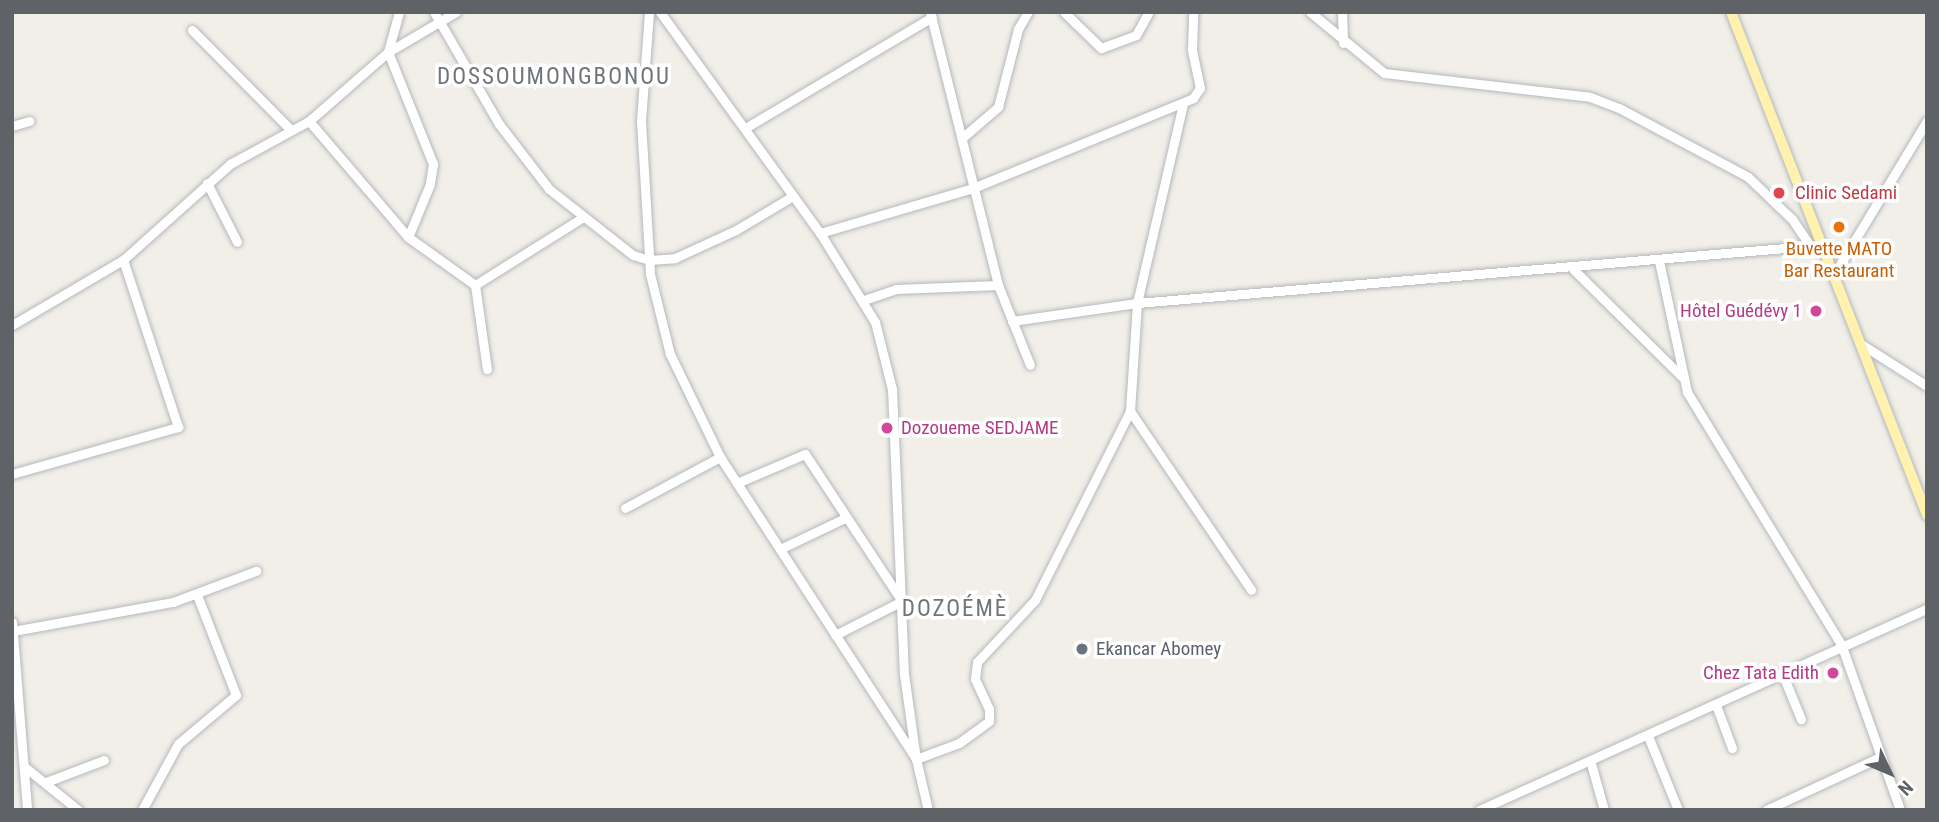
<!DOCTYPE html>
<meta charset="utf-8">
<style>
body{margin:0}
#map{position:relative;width:1939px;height:822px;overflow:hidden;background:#f1efe8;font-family:"Roboto Condensed",sans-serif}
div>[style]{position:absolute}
.roads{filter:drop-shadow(0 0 2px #b5b8bc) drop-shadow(0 0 2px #b5b8bc)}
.minor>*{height:9px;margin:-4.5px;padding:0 4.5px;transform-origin:4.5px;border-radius:4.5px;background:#fff}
.major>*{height:10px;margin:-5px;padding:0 5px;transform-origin:5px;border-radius:5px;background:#fff2af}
.dots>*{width:19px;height:19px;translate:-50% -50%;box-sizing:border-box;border:4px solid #fff;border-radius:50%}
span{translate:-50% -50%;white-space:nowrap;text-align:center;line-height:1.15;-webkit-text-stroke:7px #fff;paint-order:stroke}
.health-label{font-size:19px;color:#be3a42}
.left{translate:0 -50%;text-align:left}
.food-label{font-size:19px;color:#c56008}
.hotel-label{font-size:19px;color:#b23c85}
.right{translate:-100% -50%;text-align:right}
.worship-label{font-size:19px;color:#5b616d}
.quarter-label{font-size:23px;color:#70757a;letter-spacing:2px}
.frame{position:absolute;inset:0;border:14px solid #5f6368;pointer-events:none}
.north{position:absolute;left:1855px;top:738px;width:70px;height:70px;-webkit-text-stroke:5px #fff;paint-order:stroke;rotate:134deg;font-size:19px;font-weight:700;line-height:28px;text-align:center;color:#5f6368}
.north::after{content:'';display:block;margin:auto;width:24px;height:32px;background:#5f6368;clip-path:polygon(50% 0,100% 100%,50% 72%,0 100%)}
</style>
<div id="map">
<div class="roads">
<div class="minor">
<i style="left:399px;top:12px;width:41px;rotate:105.4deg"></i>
<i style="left:388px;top:52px;width:121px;rotate:68.1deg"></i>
<i style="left:433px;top:164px;width:20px;rotate:99deg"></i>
<i style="left:430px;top:184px;width:57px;rotate:112.5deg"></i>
<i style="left:434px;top:12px;width:129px;rotate:59.9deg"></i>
<i style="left:499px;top:124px;width:82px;rotate:52.4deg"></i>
<i style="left:549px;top:189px;width:107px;rotate:38.2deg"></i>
<i style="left:633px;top:255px;width:17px;rotate:17deg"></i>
<i style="left:649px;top:260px;width:26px;rotate:-4deg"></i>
<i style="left:675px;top:258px;width:67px;rotate:-24.7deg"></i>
<i style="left:736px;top:230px;width:66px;rotate:-30.8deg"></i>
<i style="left:649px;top:12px;width:109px;rotate:94.2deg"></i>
<i style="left:641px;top:121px;width:153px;rotate:86.6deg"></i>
<i style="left:650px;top:274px;width:82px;rotate:76deg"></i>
<i style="left:670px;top:354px;width:114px;rotate:64.1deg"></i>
<i style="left:720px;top:457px;width:360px;rotate:57deg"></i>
<i style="left:916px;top:759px;width:52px;rotate:76.8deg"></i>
<i style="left:660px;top:12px;width:273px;rotate:54.1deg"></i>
<i style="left:820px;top:233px;width:105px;rotate:58.3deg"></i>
<i style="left:875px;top:322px;width:69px;rotate:75.8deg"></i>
<i style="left:892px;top:389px;width:285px;rotate:87.6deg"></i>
<i style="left:904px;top:674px;width:86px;rotate:82deg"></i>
<i style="left:916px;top:759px;width:46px;rotate:-20.4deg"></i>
<i style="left:959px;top:743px;width:37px;rotate:-36deg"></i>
<i style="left:989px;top:721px;width:12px;rotate:-90deg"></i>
<i style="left:989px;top:709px;width:33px;rotate:-115deg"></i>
<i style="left:975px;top:679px;width:17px;rotate:-83deg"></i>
<i style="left:977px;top:662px;width:85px;rotate:-46.9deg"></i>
<i style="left:1035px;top:600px;width:212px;rotate:-63.3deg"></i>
<i style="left:1130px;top:411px;width:108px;rotate:-86.3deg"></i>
<i style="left:1137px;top:303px;width:204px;rotate:-77deg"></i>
<i style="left:930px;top:12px;width:281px;rotate:76deg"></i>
<i style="left:998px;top:285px;width:86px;rotate:68.2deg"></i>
<i style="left:1064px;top:12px;width:52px;rotate:44.2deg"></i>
<i style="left:1101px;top:48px;width:37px;rotate:-20deg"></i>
<i style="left:1136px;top:35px;width:26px;rotate:-61deg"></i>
<i style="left:1310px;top:12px;width:96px;rotate:39.5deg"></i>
<i style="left:1384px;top:73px;width:207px;rotate:6.6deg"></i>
<i style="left:1590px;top:97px;width:31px;rotate:21deg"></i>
<i style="left:1619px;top:108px;width:146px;rotate:28.1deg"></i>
<i style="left:1748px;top:177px;width:61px;rotate:43.7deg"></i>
<i style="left:1792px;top:219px;width:32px;rotate:56deg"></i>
<i style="left:1342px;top:12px;width:31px;rotate:88deg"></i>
<i style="left:192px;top:30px;width:141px;rotate:45.3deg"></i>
<i style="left:309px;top:121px;width:153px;rotate:49.5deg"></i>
<i style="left:408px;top:237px;width:82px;rotate:35.6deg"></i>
<i style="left:475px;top:285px;width:85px;rotate:81.9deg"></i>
<i style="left:12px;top:126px;width:18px;rotate:-16deg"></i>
<i style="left:747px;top:127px;width:215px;rotate:-30.7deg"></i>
<i style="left:962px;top:138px;width:48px;rotate:-40.7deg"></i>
<i style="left:998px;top:107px;width:81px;rotate:-75.6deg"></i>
<i style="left:1018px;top:29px;width:20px;rotate:-60deg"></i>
<i style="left:207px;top:183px;width:66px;rotate:63deg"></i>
<i style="left:820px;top:233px;width:159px;rotate:-16.4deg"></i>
<i style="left:973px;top:188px;width:238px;rotate:-22.2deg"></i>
<i style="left:1193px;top:98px;width:12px;rotate:-55deg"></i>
<i style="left:1200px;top:88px;width:40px;rotate:-102deg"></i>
<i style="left:1192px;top:49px;width:37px;rotate:-88deg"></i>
<i style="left:1659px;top:261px;width:134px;rotate:77.9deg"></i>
<i style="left:1687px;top:392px;width:295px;rotate:58.6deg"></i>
<i style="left:1841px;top:644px;width:176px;rotate:70.4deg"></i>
<i style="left:1573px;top:269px;width:153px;rotate:44.7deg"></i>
<i style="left:1833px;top:276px;width:181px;rotate:-58.8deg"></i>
<i style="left:475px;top:285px;width:126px;rotate:-32.1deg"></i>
<i style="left:864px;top:300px;width:34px;rotate:-19deg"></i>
<i style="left:896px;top:289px;width:102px;rotate:-2.2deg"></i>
<i style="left:1012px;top:321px;width:126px;rotate:-8.2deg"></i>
<i style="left:1137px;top:303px;width:685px;rotate:-4.85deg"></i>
<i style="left:12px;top:325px;width:129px;rotate:-30.4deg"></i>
<i style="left:123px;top:260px;width:144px;rotate:-41.9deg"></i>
<i style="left:230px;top:164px;width:90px;rotate:-28.6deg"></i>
<i style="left:309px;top:121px;width:105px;rotate:-41.1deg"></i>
<i style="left:388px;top:52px;width:79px;rotate:-30.5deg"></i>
<i style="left:1861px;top:344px;width:78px;rotate:32.5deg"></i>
<i style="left:1130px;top:411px;width:216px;rotate:55.9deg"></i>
<i style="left:12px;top:474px;width:173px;rotate:-15.8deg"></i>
<i style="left:178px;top:427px;width:176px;rotate:-108.2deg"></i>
<i style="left:737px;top:483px;width:74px;rotate:-23.1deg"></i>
<i style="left:805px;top:454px;width:176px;rotate:56.6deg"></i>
<i style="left:902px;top:601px;width:75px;rotate:153.1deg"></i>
<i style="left:625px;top:508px;width:108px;rotate:-28.2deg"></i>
<i style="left:780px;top:549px;width:72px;rotate:-25.5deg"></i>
<i style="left:12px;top:622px;width:189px;rotate:85.4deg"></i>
<i style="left:13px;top:631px;width:163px;rotate:-10.3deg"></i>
<i style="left:173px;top:602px;width:89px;rotate:-20.5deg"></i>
<i style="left:1782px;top:673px;width:50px;rotate:67.6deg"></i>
<i style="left:1716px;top:705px;width:46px;rotate:69.6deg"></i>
<i style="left:1648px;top:736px;width:80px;rotate:67.9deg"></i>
<i style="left:1590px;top:760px;width:52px;rotate:74.4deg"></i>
<i style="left:26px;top:768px;width:67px;rotate:38.9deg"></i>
<i style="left:46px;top:782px;width:62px;rotate:-20.8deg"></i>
<i style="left:142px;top:810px;width:75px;rotate:-61.4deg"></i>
<i style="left:178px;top:744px;width:76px;rotate:-40.2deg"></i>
<i style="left:236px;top:695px;width:107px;rotate:-111.3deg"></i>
<i style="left:1479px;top:810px;width:491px;rotate:-24.2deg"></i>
<i style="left:1766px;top:810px;width:126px;rotate:-24.9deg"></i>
</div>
<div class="major">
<i style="left:1731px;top:12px;width:540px;rotate:68.71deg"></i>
</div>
</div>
<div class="dots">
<i style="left:1779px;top:193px;background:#e0444e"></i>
<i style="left:1839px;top:227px;background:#e8710a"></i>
<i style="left:1816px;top:311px;background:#d1479c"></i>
<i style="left:887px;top:428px;background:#d1479c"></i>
<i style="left:1082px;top:649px;background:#6b7280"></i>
<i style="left:1833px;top:673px;background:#d1479c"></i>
</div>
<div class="health-label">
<span class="left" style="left:1795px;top:193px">Clinic Sedami</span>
</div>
<div class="food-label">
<span style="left:1839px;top:260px">Buvette MATO<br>Bar Restaurant</span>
</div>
<div class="hotel-label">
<span class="right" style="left:1802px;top:311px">Hôtel Guédévy 1</span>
<span class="left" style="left:901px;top:428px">Dozoueme SEDJAME</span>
<span class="right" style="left:1819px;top:673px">Chez Tata Edith</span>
</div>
<div class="worship-label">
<span class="left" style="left:1096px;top:649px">Ekancar Abomey</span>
</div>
<div class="quarter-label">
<span style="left:554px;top:77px">DOSSOUMONGBONOU</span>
<span style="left:955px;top:609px">DOZOÉMÈ</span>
</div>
<div class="frame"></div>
<div class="north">N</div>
</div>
